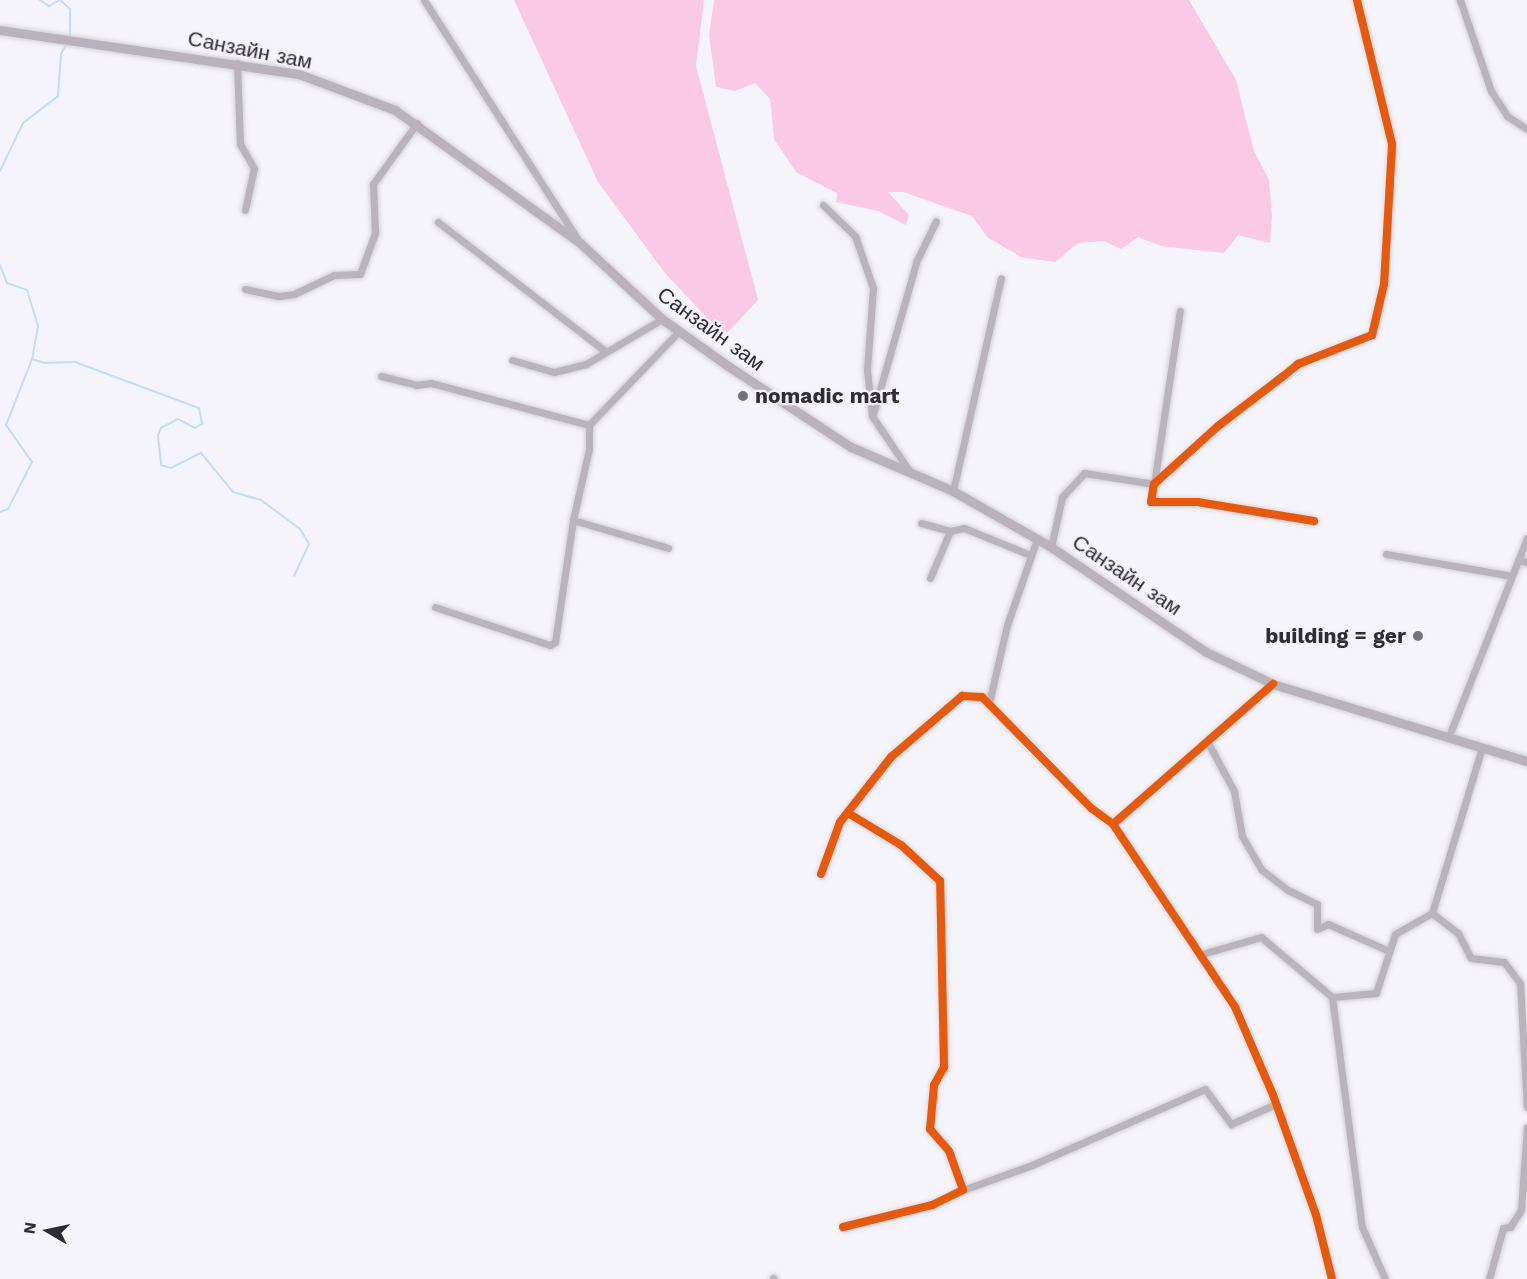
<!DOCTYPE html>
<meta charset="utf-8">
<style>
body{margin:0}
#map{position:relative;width:1527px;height:1279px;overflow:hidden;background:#f5f4fa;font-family:"Work Sans",sans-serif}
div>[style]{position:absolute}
.forest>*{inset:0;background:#f9c9e5}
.stream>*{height:2px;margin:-1px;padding:0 1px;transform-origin:1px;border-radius:1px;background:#c2ddfb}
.roads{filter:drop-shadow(0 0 2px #d2d1d5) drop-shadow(0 0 2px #d2d1d5)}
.minor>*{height:7px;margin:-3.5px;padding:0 3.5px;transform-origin:3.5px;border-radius:3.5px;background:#b9b3bb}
.secondary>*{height:9px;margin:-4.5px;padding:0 4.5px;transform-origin:4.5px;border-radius:4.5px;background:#b9b1bb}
.cycleway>*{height:8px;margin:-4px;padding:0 4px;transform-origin:4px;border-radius:4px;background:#e8590c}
.dots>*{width:16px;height:16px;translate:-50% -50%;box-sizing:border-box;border:3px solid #f4f1fd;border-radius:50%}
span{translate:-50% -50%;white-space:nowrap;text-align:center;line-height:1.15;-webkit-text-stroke:4.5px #f4f1fd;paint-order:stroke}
.street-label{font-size:21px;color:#2e2d32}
.poi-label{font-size:21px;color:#2e2d32;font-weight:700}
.left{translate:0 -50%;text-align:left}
.right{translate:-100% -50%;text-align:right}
.north{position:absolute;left:18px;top:1201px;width:60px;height:60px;-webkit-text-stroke:4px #f4f1fd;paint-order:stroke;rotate:279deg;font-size:16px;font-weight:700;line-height:24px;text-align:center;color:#2e2d32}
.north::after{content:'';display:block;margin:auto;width:21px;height:27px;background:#2e2d32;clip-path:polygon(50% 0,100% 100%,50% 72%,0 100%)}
</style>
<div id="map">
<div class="forest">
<i style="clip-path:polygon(514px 0,704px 0,696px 66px,758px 300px,724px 336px,665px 273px,598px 182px)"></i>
<i style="clip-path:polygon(714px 0,1189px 0,1236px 80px,1254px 151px,1269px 180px,1272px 217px,1270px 243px,1238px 235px,1224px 253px,1161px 246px,1138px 237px,1121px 249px,1104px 241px,1078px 243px,1055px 262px,1021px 257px,987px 237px,972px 216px,903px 192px,888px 192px,909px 215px,906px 225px,878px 211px,836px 202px,837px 193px,796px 172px,774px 139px,770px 99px,755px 83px,735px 91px,716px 87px,709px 35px)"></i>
</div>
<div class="stream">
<i style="left:40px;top:0;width:11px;rotate:34deg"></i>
<i style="left:49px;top:6px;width:13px;rotate:-29deg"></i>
<i style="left:60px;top:0;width:13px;rotate:42deg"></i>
<i style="left:70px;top:9px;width:29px;rotate:90deg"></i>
<i style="left:0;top:171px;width:53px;rotate:-64.4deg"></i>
<i style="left:23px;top:123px;width:44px;rotate:-37.6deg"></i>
<i style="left:58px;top:96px;width:42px;rotate:-85.9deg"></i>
<i style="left:61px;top:54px;width:13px;rotate:-61deg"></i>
<i style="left:0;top:265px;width:19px;rotate:69deg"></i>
<i style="left:7px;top:283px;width:21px;rotate:19deg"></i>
<i style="left:27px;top:290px;width:38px;rotate:73deg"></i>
<i style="left:38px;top:326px;width:34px;rotate:100deg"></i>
<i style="left:32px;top:359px;width:71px;rotate:111.5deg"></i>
<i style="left:6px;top:425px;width:45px;rotate:54.9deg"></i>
<i style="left:32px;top:462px;width:53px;rotate:117.1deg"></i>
<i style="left:8px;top:509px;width:9px;rotate:159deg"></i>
<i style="left:32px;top:359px;width:13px;rotate:18deg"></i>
<i style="left:44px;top:363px;width:31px;rotate:-2deg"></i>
<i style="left:75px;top:362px;width:132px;rotate:20.4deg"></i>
<i style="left:199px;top:408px;width:16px;rotate:79deg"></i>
<i style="left:202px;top:424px;width:8px;rotate:150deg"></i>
<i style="left:195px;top:428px;width:19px;rotate:-152deg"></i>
<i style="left:178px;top:419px;width:19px;rotate:152deg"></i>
<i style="left:161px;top:428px;width:8px;rotate:113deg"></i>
<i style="left:158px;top:435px;width:30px;rotate:84deg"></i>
<i style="left:161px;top:465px;width:10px;rotate:17deg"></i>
<i style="left:171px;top:468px;width:34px;rotate:-27deg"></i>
<i style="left:201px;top:453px;width:50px;rotate:50.6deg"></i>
<i style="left:233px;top:492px;width:29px;rotate:16deg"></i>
<i style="left:261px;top:500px;width:49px;rotate:36.6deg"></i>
<i style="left:300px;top:529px;width:17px;rotate:59deg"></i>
<i style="left:309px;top:544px;width:35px;rotate:115deg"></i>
</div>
<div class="roads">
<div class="minor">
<i style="left:424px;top:0;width:287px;rotate:57.3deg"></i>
<i style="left:1460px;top:0;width:96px;rotate:71.2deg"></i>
<i style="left:1491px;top:91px;width:30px;rotate:57deg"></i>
<i style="left:1507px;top:116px;width:24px;rotate:33deg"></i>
<i style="left:237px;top:63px;width:81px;rotate:87.9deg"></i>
<i style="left:240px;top:144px;width:28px;rotate:60deg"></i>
<i style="left:254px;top:168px;width:43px;rotate:102.1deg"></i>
<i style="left:823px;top:205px;width:45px;rotate:44.1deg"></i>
<i style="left:855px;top:236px;width:55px;rotate:70.9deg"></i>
<i style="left:873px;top:288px;width:82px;rotate:94.2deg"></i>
<i style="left:867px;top:370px;width:46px;rotate:83.8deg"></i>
<i style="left:872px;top:416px;width:68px;rotate:55.8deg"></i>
<i style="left:438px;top:222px;width:212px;rotate:37.7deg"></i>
<i style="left:245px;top:289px;width:35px;rotate:12deg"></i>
<i style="left:279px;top:296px;width:15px;rotate:-8deg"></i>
<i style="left:294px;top:294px;width:44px;rotate:-25.4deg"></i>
<i style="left:334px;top:275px;width:26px;rotate:-2deg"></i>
<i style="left:360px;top:274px;width:44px;rotate:-69.9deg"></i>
<i style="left:375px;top:233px;width:49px;rotate:-92.3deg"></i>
<i style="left:373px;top:184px;width:75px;rotate:-54.2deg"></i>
<i style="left:512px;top:360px;width:44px;rotate:15.9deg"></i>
<i style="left:554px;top:372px;width:33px;rotate:-14deg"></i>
<i style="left:586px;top:364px;width:88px;rotate:-30.6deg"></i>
<i style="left:381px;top:376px;width:36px;rotate:14deg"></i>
<i style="left:416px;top:385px;width:15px;rotate:-8deg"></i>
<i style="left:431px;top:383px;width:163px;rotate:14.9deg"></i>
<i style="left:873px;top:414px;width:160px;rotate:-74.1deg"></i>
<i style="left:917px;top:260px;width:43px;rotate:-64deg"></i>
<i style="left:953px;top:491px;width:218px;rotate:-77.3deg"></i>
<i style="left:573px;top:520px;width:99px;rotate:16.4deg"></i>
<i style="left:1314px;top:521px;width:118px;rotate:-170.7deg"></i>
<i style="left:1198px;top:502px;width:47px;rotate:180deg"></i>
<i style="left:1151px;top:502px;width:18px;rotate:-81deg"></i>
<i style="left:1154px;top:484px;width:86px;rotate:-42.2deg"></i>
<i style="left:1218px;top:426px;width:81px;rotate:-37.4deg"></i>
<i style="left:1282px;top:377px;width:21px;rotate:-39deg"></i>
<i style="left:1298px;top:364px;width:79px;rotate:-21.4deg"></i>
<i style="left:1372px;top:335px;width:52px;rotate:-76.8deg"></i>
<i style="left:1384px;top:284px;width:140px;rotate:-86.7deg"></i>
<i style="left:1392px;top:144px;width:148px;rotate:-103.7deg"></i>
<i style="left:921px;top:523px;width:30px;rotate:15deg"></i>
<i style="left:1051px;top:547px;width:51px;rotate:-77.6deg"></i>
<i style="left:1062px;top:497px;width:33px;rotate:-47deg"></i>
<i style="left:1084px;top:473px;width:71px;rotate:8.9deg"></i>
<i style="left:1154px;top:484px;width:175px;rotate:-81.5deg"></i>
<i style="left:1386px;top:554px;width:128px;rotate:9.9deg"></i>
<i style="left:1518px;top:560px;width:9px;rotate:13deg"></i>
<i style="left:930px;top:578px;width:51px;rotate:-66.9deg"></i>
<i style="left:950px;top:531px;width:14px;rotate:-12deg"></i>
<i style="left:964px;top:528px;width:69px;rotate:22.1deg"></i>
<i style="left:435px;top:607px;width:121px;rotate:18.3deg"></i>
<i style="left:550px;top:645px;width:6px;rotate:-31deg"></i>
<i style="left:555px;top:642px;width:123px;rotate:-81.6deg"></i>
<i style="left:573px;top:520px;width:73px;rotate:-77.3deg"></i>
<i style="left:589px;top:449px;width:24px;rotate:-90deg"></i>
<i style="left:589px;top:425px;width:130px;rotate:-46.2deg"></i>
<i style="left:989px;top:703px;width:80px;rotate:-77deg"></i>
<i style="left:1007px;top:625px;width:91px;rotate:-70.8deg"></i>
<i style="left:1449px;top:736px;width:213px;rotate:-68.5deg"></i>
<i style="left:1207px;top:741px;width:57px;rotate:61.6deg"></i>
<i style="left:1234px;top:791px;width:46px;rotate:79.9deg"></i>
<i style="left:1242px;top:836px;width:39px;rotate:60deg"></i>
<i style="left:1262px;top:870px;width:33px;rotate:38deg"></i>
<i style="left:1288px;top:890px;width:32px;rotate:26deg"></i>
<i style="left:1317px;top:904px;width:25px;rotate:90deg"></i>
<i style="left:1317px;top:929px;width:12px;rotate:-24deg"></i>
<i style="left:1328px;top:924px;width:67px;rotate:23.9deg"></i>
<i style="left:1113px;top:824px;width:220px;rotate:56.3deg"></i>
<i style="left:1235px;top:1007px;width:96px;rotate:66.6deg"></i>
<i style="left:1273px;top:1095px;width:127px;rotate:70.3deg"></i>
<i style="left:1316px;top:1215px;width:66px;rotate:76deg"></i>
<i style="left:821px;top:874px;width:55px;rotate:-69.9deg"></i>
<i style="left:840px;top:822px;width:83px;rotate:-51.9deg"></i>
<i style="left:891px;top:757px;width:94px;rotate:-40.7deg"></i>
<i style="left:962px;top:696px;width:20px;rotate:3deg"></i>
<i style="left:982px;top:697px;width:156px;rotate:45.5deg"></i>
<i style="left:1091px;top:808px;width:27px;rotate:36deg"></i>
<i style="left:1113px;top:824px;width:213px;rotate:-41.2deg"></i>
<i style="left:1432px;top:913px;width:33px;rotate:38deg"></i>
<i style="left:1458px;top:933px;width:28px;rotate:63deg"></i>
<i style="left:1471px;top:958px;width:33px;rotate:7deg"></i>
<i style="left:1504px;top:962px;width:26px;rotate:53deg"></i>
<i style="left:1520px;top:983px;width:124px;rotate:86.8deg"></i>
<i style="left:1202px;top:954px;width:61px;rotate:-16.1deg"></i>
<i style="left:1261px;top:937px;width:93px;rotate:40.2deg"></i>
<i style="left:1332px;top:997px;width:232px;rotate:82.6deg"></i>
<i style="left:1362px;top:1227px;width:57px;rotate:66.1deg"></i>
<i style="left:1332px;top:997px;width:44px;rotate:-5.2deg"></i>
<i style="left:1376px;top:993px;width:62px;rotate:-72.1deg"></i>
<i style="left:1395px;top:934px;width:43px;rotate:-29.6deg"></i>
<i style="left:1432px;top:913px;width:173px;rotate:-73.2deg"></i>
<i style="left:963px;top:1190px;width:73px;rotate:-19.9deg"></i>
<i style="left:1032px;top:1165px;width:189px;rotate:-23.7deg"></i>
<i style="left:1205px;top:1089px;width:44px;rotate:53.4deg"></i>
<i style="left:1231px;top:1124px;width:49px;rotate:-24deg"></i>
<i style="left:843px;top:1227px;width:92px;rotate:-13.9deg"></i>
<i style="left:932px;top:1205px;width:34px;rotate:-26deg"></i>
<i style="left:963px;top:1190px;width:41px;rotate:-109.7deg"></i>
<i style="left:949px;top:1151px;width:29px;rotate:-131deg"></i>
<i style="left:930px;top:1129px;width:44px;rotate:-84.8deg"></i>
<i style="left:934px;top:1085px;width:21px;rotate:-61deg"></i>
<i style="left:944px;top:1067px;width:186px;rotate:-91.2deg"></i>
<i style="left:940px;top:881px;width:53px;rotate:-137.3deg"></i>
<i style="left:901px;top:845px;width:62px;rotate:-148.9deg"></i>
<i style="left:773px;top:1278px;width:1px;rotate:45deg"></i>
<i style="left:1489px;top:1279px;width:53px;rotate:-74.6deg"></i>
<i style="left:1503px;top:1228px;width:7px;rotate:-8deg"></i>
<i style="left:1510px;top:1227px;width:20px;rotate:-57deg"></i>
<i style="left:1521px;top:1210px;width:83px;rotate:-85.9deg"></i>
</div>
<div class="secondary">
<i style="left:0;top:30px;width:302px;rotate:8.4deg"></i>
<i style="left:299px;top:74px;width:103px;rotate:20.6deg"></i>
<i style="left:395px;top:110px;width:228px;rotate:35.7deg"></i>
<i style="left:580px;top:243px;width:112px;rotate:42.8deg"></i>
<i style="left:662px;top:319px;width:81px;rotate:35.5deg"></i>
<i style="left:728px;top:366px;width:147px;rotate:33.4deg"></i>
<i style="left:851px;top:447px;width:111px;rotate:23.3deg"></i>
<i style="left:953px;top:491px;width:113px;rotate:29.7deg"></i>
<i style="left:1051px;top:547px;width:187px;rotate:34.1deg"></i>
<i style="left:1206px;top:652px;width:74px;rotate:25.5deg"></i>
<i style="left:1273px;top:684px;width:265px;rotate:16.9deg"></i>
</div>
</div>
<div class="cycleway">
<i style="left:1314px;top:521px;width:118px;rotate:-170.7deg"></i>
<i style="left:1198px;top:502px;width:47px;rotate:180deg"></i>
<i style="left:1151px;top:502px;width:18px;rotate:-81deg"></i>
<i style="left:1154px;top:484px;width:86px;rotate:-42.2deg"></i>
<i style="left:1218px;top:426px;width:81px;rotate:-37.4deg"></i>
<i style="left:1282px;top:377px;width:21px;rotate:-39deg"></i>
<i style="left:1298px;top:364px;width:79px;rotate:-21.4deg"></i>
<i style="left:1372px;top:335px;width:52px;rotate:-76.8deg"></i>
<i style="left:1384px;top:284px;width:140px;rotate:-86.7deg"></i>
<i style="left:1392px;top:144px;width:148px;rotate:-103.7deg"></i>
<i style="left:1113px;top:824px;width:220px;rotate:56.3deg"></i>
<i style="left:1235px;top:1007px;width:96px;rotate:66.6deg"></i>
<i style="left:1273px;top:1095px;width:127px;rotate:70.3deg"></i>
<i style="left:1316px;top:1215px;width:66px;rotate:76deg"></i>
<i style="left:821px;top:874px;width:55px;rotate:-69.9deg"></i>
<i style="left:840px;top:822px;width:83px;rotate:-51.9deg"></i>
<i style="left:891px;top:757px;width:94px;rotate:-40.7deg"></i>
<i style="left:962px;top:696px;width:20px;rotate:3deg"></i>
<i style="left:982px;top:697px;width:156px;rotate:45.5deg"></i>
<i style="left:1091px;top:808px;width:27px;rotate:36deg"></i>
<i style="left:1113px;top:824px;width:213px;rotate:-41.2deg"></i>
<i style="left:843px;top:1227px;width:92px;rotate:-13.9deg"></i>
<i style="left:932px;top:1205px;width:34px;rotate:-26deg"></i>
<i style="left:963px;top:1190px;width:41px;rotate:-109.7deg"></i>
<i style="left:949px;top:1151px;width:29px;rotate:-131deg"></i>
<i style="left:930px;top:1129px;width:44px;rotate:-84.8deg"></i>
<i style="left:934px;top:1085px;width:21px;rotate:-61deg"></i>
<i style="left:944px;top:1067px;width:186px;rotate:-91.2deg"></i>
<i style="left:940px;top:881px;width:53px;rotate:-137.3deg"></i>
<i style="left:901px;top:845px;width:62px;rotate:-148.9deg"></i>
</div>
<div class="dots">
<i style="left:743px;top:396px;background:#747378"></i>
<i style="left:1418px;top:636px;background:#747378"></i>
</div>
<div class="street-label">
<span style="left:250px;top:50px;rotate:11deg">Санзайн зам</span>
<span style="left:711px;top:329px;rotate:36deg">Санзайн зам</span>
<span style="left:1127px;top:575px;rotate:34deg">Санзайн зам</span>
</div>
<div class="poi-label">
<span class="left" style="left:755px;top:396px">nomadic mart</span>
<span class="right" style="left:1406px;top:636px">building = ger</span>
</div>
<div class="north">N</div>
</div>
